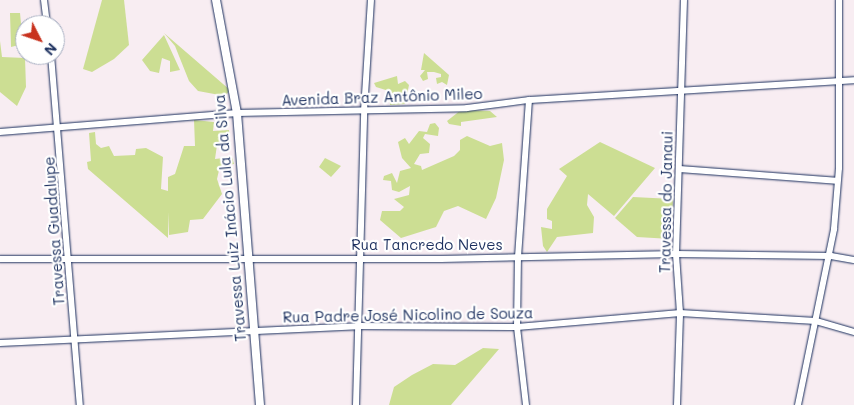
<!DOCTYPE html>
<meta charset="utf-8">
<style>
body{margin:0}
#map{position:relative;width:854px;height:405px;overflow:hidden;background:#f8edf2;font-family:Mali,sans-serif}
div>[style]{position:absolute}
.green>*{inset:0;background:#ccde93}
.roads{filter:drop-shadow(0 0 1px #1b2f5e) drop-shadow(0 0 1px #1b2f5e)}
.minor>*{height:6px;margin:-3px;padding:0 3px;transform-origin:3px;border-radius:3px;background:#fff}
.tertiary>*{height:8px;margin:-4px;padding:0 4px;transform-origin:4px;border-radius:4px;background:#fff}
span{translate:-50% -50%;white-space:nowrap;text-align:center;line-height:1.15;-webkit-text-stroke:4.5px #fff;paint-order:stroke}
.street-label{font-size:15px;color:#1b2f5e}
.north{position:absolute;left:15px;top:15px;width:50px;height:50px;box-sizing:border-box;background:#fff;border:1px solid #a4acbf;border-radius:50%;rotate:131deg;font-size:14px;font-weight:700;line-height:20px;text-align:center;color:#1b2f5e}
.north::after{content:'';display:block;margin:auto;width:18px;height:22px;background:#c8321e;clip-path:polygon(50% 0,100% 100%,50% 72%,0 100%)}
</style>
<div id="map">
<div class="green">
<i style="clip-path:polygon(102px 0,124px 0,129px 45px,114px 59px,92px 72px,83px 69px)"></i>
<i style="clip-path:polygon(10px 13px,20px 13px,23px 44px,11px 47px)"></i>
<i style="clip-path:polygon(164px 33px,230px 90px,225px 96px,198px 91px,189px 81px,175px 46px)"></i>
<i style="clip-path:polygon(164px 35px,180px 70px,170px 72px,170px 61px,162px 58px,159px 73px,150px 71px,142px 60px)"></i>
<i style="clip-path:polygon(0 41px,2px 57px,25px 58px,26px 87px,17px 106px,0 92px)"></i>
<i style="clip-path:polygon(424px 53px,449px 75px,447px 85px,442px 82px,437px 84px,436px 78px,441px 77px,441px 74px,434px 72px,427px 72px,428px 79px,423px 81px,420px 76px,425px 70px,421px 70px)"></i>
<i style="clip-path:polygon(397px 76px,398px 84px,405px 81px,409px 85px,405px 104px,390px 105px,389px 91px,376px 87px,374px 83px)"></i>
<i style="clip-path:polygon(461px 110px,490px 111px,497px 117px,461px 122px,461px 126px,449px 124px,447px 121px)"></i>
<i style="clip-path:polygon(194px 120px,214px 122px,213px 131px,229px 130px,230px 142px,217px 145px,215px 159px,232px 157px,234px 164px,220px 166px,217px 179px,222px 194px,203px 219px,190px 220px,188px 232px,169px 235px,168px 212px,168px 238px,88px 169px,87px 162px,91px 161px,89px 133px,95px 132px,96px 144px,101px 148px,109px 146px,114px 156px,135px 155px,136px 149px,146px 148px,163px 157px,161px 189px,168px 191px,168px 177px,175px 174px,184px 146px,195px 146px)"></i>
<i style="clip-path:polygon(435px 123px,439px 128px,438px 136px,425px 134px,423px 138px,430px 144px,429px 153px,420px 154px,414px 164px,421px 166px,422px 170px,454px 156px,460px 150px,460px 140px,467px 136px,490px 146px,502px 143px,504px 160px,496px 198px,486px 219px,458px 206px,444px 211px,436px 227px,401px 238px,380px 220px,382px 211px,400px 211px,404px 207px,394px 199px,409px 195px,410px 186px,399px 192px,392px 190px,391px 181px,383px 180px,384px 176px,392px 173px,397px 183px,400px 171px,411px 168px,402px 158px,398px 142px,405px 138px,409px 144px,419px 131px,427px 132px,430px 124px)"></i>
<i style="clip-path:polygon(600px 142px,655px 168px,614px 216px,588px 194px,587px 205px,594px 217px,593px 233px,557px 237px,547px 252px,543px 246px,541px 227px,552px 229px,552px 221px,547px 219px,547px 209px,567px 176px,559px 169px)"></i>
<i style="clip-path:polygon(325px 158px,341px 166px,331px 177px,319px 167px)"></i>
<i style="clip-path:polygon(633px 197px,673px 199px,671px 239px,637px 237px,615px 218px)"></i>
<i style="clip-path:polygon(483px 348px,499px 349px,451px 405px,389px 405px,394px 387px,412px 375px,433px 364px,455px 365px)"></i>
</div>
<div class="roads">
<div class="minor">
<i style="left:44px;top:0;width:25px;rotate:83deg"></i>
<i style="left:51px;top:55px;width:351px;rotate:85.3deg"></i>
<i style="left:0;top:132px;width:238px;rotate:-4.6deg"></i>
<i style="left:237px;top:113px;width:230px;rotate:-1.2deg"></i>
<i style="left:467px;top:108px;width:63px;rotate:-7.4deg"></i>
<i style="left:529px;top:100px;width:326px;rotate:-3.5deg"></i>
<i style="left:679px;top:169px;width:158px;rotate:4.3deg"></i>
<i style="left:0;top:259px;width:441px"></i>
<i style="left:441px;top:259px;width:235px;rotate:-1.2deg"></i>
<i style="left:676px;top:254px;width:155px;rotate:0.7deg"></i>
<i style="left:831px;top:256px;width:23px;rotate:10deg"></i>
<i style="left:0;top:343px;width:358px;rotate:-2.7deg"></i>
<i style="left:358px;top:326px;width:159px;rotate:0.4deg"></i>
<i style="left:517px;top:327px;width:164px;rotate:-4.9deg"></i>
<i style="left:680px;top:313px;width:136px;rotate:3.4deg"></i>
<i style="left:816px;top:321px;width:40px;rotate:16deg"></i>
<i style="left:356px;top:405px;width:294px;rotate:-88.4deg"></i>
<i style="left:364px;top:111px;width:111px;rotate:-86.4deg"></i>
<i style="left:526px;top:405px;width:79px;rotate:-96.6deg"></i>
<i style="left:517px;top:327px;width:70px;rotate:-89.2deg"></i>
<i style="left:518px;top:257px;width:157px;rotate:-86deg"></i>
<i style="left:677px;top:405px;width:92px;rotate:-88.1deg"></i>
<i style="left:680px;top:313px;width:59px;rotate:-93.9deg"></i>
<i style="left:676px;top:254px;width:254px;rotate:-88.2deg"></i>
<i style="left:798px;top:405px;width:180px;rotate:-78.4deg"></i>
<i style="left:834px;top:229px;width:61px;rotate:-85.3deg"></i>
<i style="left:839px;top:168px;width:168px;rotate:-90deg"></i>
</div>
<div class="tertiary">
<i style="left:216px;top:0;width:115px;rotate:79.5deg"></i>
<i style="left:237px;top:113px;width:293px;rotate:85.5deg"></i>
</div>
</div>
<div class="street-label">
<span style="left:382px;top:97px;rotate:-2deg">Avenida Braz Antônio Mileo</span>
<span style="left:666px;top:202px;rotate:-89deg">Travessa do Janaui</span>
<span style="left:230px;top:218px;rotate:-95deg">Travessa Luiz Inácio Lula da Silva</span>
<span style="left:54px;top:231px;rotate:-94deg">Travessa Guadalupe</span>
<span style="left:427px;top:245px">Rua Tancredo Neves</span>
<span style="left:408px;top:315px;rotate:-1deg">Rua Padre José Nicolino de Souza</span>
</div>
<div class="north">N</div>
</div>
